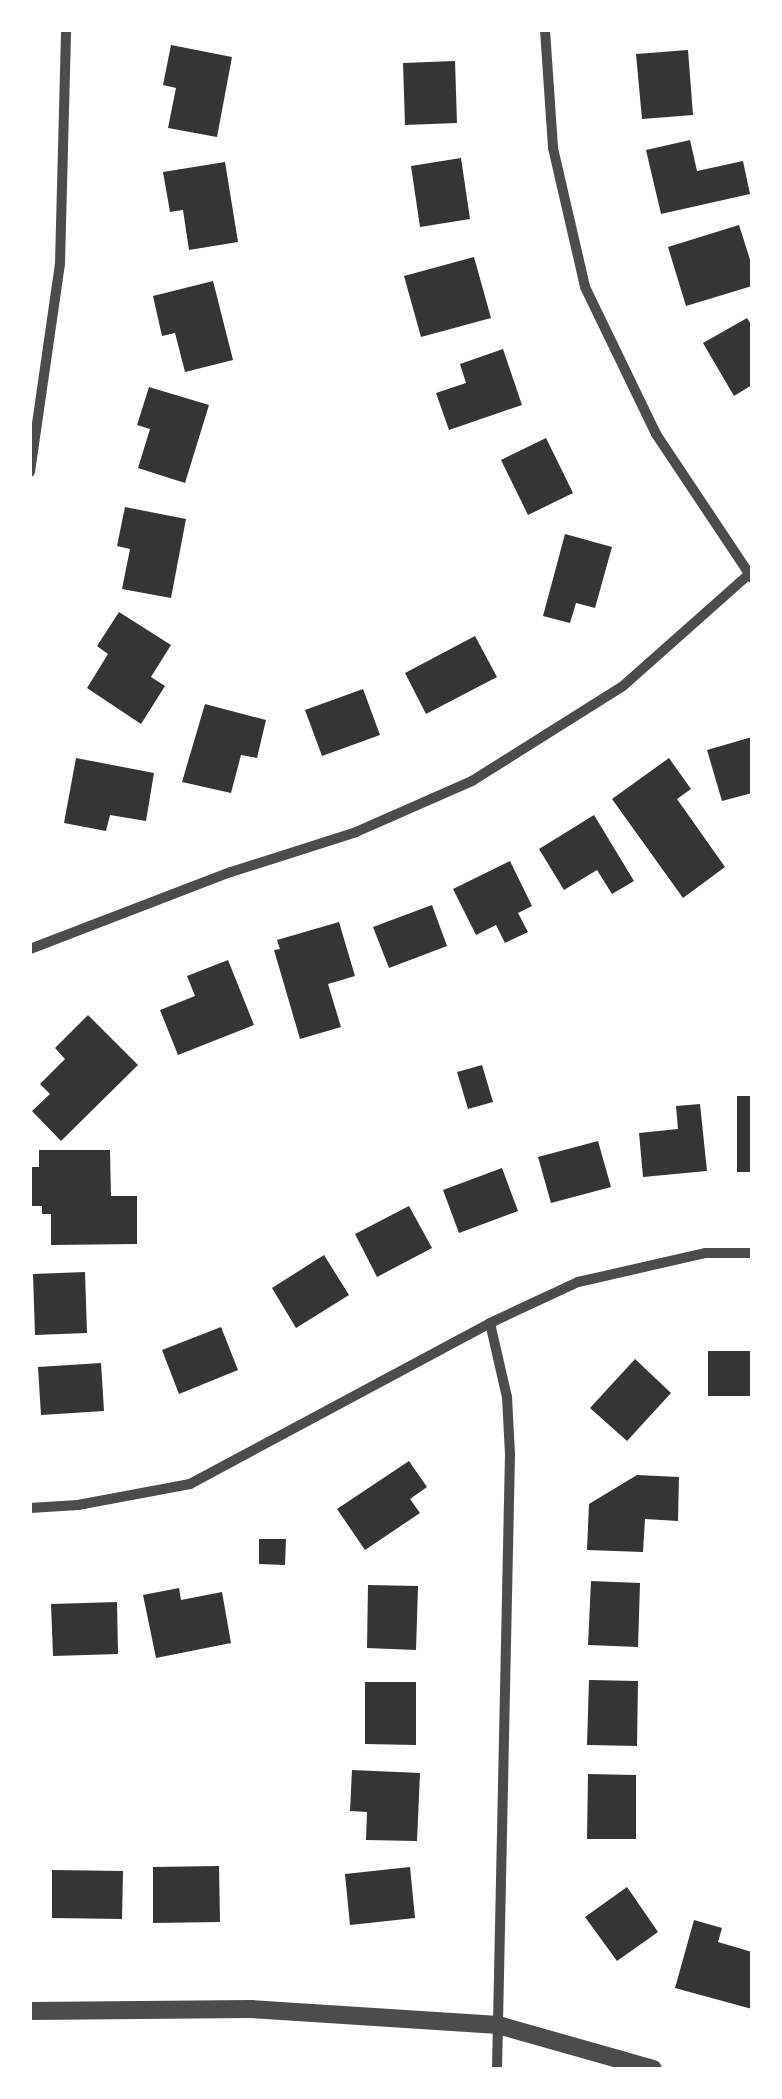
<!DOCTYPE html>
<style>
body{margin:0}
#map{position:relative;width:782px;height:2099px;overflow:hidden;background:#fff;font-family:Quicksand,sans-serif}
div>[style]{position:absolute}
.building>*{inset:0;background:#353535}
.minor>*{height:10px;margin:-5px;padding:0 5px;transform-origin:5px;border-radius:5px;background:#4c4c4c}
.tertiary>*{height:18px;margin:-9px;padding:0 9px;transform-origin:9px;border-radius:9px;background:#4c4c4c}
span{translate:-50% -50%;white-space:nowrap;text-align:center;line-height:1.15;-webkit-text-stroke:8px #fff;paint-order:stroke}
.frame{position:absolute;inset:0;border:32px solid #fff;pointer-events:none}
</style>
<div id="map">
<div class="building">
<i style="clip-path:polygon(171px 45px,232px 57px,217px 137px,168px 128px,176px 88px,163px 85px)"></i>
<i style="clip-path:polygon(688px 50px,693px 115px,642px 119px,636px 54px)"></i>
<i style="clip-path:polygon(455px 61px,457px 123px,405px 125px,403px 63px)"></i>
<i style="clip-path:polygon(690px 140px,697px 171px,743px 161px,750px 194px,661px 214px,646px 150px)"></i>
<i style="clip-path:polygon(461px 158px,470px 219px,420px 227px,411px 166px)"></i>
<i style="clip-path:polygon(225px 162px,238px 242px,189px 250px,183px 210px,170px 212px,163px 172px)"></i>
<i style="clip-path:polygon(739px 225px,752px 266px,752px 286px,686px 306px,668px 247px)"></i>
<i style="clip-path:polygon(474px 257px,491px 318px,421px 337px,404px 276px)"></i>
<i style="clip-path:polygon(213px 281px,233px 360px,185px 372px,175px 333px,162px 336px,153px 296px)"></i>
<i style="clip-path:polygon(747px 318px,752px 326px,752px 385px,734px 396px,703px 343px)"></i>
<i style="clip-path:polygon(503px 349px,522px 405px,449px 430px,436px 393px,466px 383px,460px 364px)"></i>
<i style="clip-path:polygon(149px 387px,209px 405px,185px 483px,138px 468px,150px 429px,137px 425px)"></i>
<i style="clip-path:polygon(546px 438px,573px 493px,528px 515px,501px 460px)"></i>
<i style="clip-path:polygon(125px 507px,186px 519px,171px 598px,122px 589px,130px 549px,117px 546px)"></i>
<i style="clip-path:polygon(565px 534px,612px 547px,595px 608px,576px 603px,570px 623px,543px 616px)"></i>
<i style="clip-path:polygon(119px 612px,171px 645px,151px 677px,165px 686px,141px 724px,87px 688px,108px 654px,97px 646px)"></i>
<i style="clip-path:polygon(475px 636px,497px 677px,426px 714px,405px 673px)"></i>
<i style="clip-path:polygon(363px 689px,380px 735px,322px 756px,305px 710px)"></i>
<i style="clip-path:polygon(205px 704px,266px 720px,257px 758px,241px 755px,231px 793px,182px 782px)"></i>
<i style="clip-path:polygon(752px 737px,752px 793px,722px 801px,707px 750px)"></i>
<i style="clip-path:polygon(76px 758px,154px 773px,146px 821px,110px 815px,106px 831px,64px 823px)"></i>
<i style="clip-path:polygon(669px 758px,691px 789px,677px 799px,725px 867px,683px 898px,612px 799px)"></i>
<i style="clip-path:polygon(594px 815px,634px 881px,612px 894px,597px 870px,564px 890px,539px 849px)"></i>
<i style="clip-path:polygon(510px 861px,532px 906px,518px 913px,528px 932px,505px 943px,496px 925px,476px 935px,453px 889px)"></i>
<i style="clip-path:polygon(432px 905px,447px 946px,389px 968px,373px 927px)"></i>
<i style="clip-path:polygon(339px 922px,355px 976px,328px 984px,341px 1027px,300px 1039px,274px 950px,280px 949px,277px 940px)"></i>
<i style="clip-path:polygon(228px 960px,254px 1025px,178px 1055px,160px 1010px,195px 996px,187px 976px)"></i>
<i style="clip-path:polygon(88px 1015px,138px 1065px,61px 1141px,32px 1111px,50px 1094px,40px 1084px,65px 1059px,55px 1048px)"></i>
<i style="clip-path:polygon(482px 1065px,493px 1102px,468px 1109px,457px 1072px)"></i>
<i style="clip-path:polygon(737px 1096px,752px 1096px,752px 1172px,737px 1172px)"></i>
<i style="clip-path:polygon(700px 1104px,707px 1171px,643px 1177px,639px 1133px,678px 1129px,676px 1106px)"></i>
<i style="clip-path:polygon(598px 1141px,611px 1187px,551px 1203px,538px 1157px)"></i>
<i style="clip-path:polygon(39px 1150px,110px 1150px,111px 1196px,137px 1196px,137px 1244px,51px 1245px,51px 1214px,42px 1214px,42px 1206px,32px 1206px,32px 1167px,39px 1167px)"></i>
<i style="clip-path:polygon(502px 1168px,518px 1211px,459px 1233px,443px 1190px)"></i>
<i style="clip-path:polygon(409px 1206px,432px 1248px,377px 1277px,355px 1234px)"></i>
<i style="clip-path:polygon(324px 1255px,349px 1295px,296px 1328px,272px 1288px)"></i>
<i style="clip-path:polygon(85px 1272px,87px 1333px,35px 1335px,33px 1274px)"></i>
<i style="clip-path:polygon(221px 1327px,238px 1370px,179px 1394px,162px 1350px)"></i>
<i style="clip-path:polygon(708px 1351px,752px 1351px,752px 1396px,708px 1396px)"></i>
<i style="clip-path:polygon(635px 1359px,671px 1393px,627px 1441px,590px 1408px)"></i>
<i style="clip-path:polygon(101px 1363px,104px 1411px,41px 1415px,38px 1367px)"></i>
<i style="clip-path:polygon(409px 1461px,427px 1487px,410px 1499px,420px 1513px,365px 1550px,337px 1509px)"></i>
<i style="clip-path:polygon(637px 1475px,679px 1477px,678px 1521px,645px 1519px,643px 1552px,587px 1550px,589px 1504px)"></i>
<i style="clip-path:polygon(259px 1539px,286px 1539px,285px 1565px,259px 1564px)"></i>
<i style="clip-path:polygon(591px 1581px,640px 1583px,638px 1647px,588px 1645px)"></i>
<i style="clip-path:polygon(368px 1585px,418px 1586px,416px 1650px,367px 1648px)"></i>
<i style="clip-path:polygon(179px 1588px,181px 1600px,222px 1592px,231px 1643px,156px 1658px,143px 1595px)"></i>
<i style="clip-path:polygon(117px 1602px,118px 1654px,53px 1656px,51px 1604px)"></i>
<i style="clip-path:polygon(589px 1680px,638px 1681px,637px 1746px,587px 1745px)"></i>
<i style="clip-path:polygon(365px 1682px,416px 1682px,416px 1745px,365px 1744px)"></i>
<i style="clip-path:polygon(352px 1770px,420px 1773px,417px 1841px,366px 1840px,367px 1812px,350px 1811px)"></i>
<i style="clip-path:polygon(588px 1774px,636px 1775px,636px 1839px,587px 1839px)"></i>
<i style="clip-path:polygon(219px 1866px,220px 1922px,153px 1923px,153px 1867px)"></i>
<i style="clip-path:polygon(410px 1867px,415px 1918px,350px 1925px,345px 1874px)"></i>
<i style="clip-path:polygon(52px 1870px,123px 1871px,122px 1919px,52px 1918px)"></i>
<i style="clip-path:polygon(627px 1887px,658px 1932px,617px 1961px,585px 1917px)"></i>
<i style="clip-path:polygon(694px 1920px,722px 1928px,718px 1942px,752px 1952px,752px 2009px,675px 1988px)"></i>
</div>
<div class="minor">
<i style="left:545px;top:30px;width:118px;rotate:86.1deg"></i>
<i style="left:553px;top:148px;width:143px;rotate:77deg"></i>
<i style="left:585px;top:287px;width:163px;rotate:64.2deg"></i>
<i style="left:656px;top:434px;width:173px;rotate:56.3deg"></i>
<i style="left:30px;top:472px;width:211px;rotate:-81.8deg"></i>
<i style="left:60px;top:263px;width:233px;rotate:-88.5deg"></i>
<i style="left:30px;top:949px;width:215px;rotate:-21deg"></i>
<i style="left:231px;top:872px;width:131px;rotate:-17.7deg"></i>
<i style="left:356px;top:832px;width:127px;rotate:-23.7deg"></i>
<i style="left:472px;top:781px;width:178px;rotate:-32.2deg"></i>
<i style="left:623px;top:686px;width:167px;rotate:-41.6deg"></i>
<i style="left:490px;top:1323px;width:76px;rotate:77.1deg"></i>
<i style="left:507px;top:1397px;width:57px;rotate:87deg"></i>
<i style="left:510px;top:1454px;width:615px;rotate:91.21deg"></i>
<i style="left:30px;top:1508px;width:48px;rotate:-3.6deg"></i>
<i style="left:78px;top:1505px;width:114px;rotate:-10.6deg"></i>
<i style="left:190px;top:1484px;width:340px;rotate:-28.2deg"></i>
<i style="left:490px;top:1323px;width:97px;rotate:-25deg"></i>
<i style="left:578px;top:1282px;width:131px;rotate:-12.8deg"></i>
<i style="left:706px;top:1253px;width:46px"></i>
</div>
<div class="tertiary">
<i style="left:30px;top:2011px;width:221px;rotate:-0.5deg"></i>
<i style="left:251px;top:2009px;width:248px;rotate:3.7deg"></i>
<i style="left:498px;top:2025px;width:161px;rotate:15.8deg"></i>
</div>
<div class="frame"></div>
</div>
